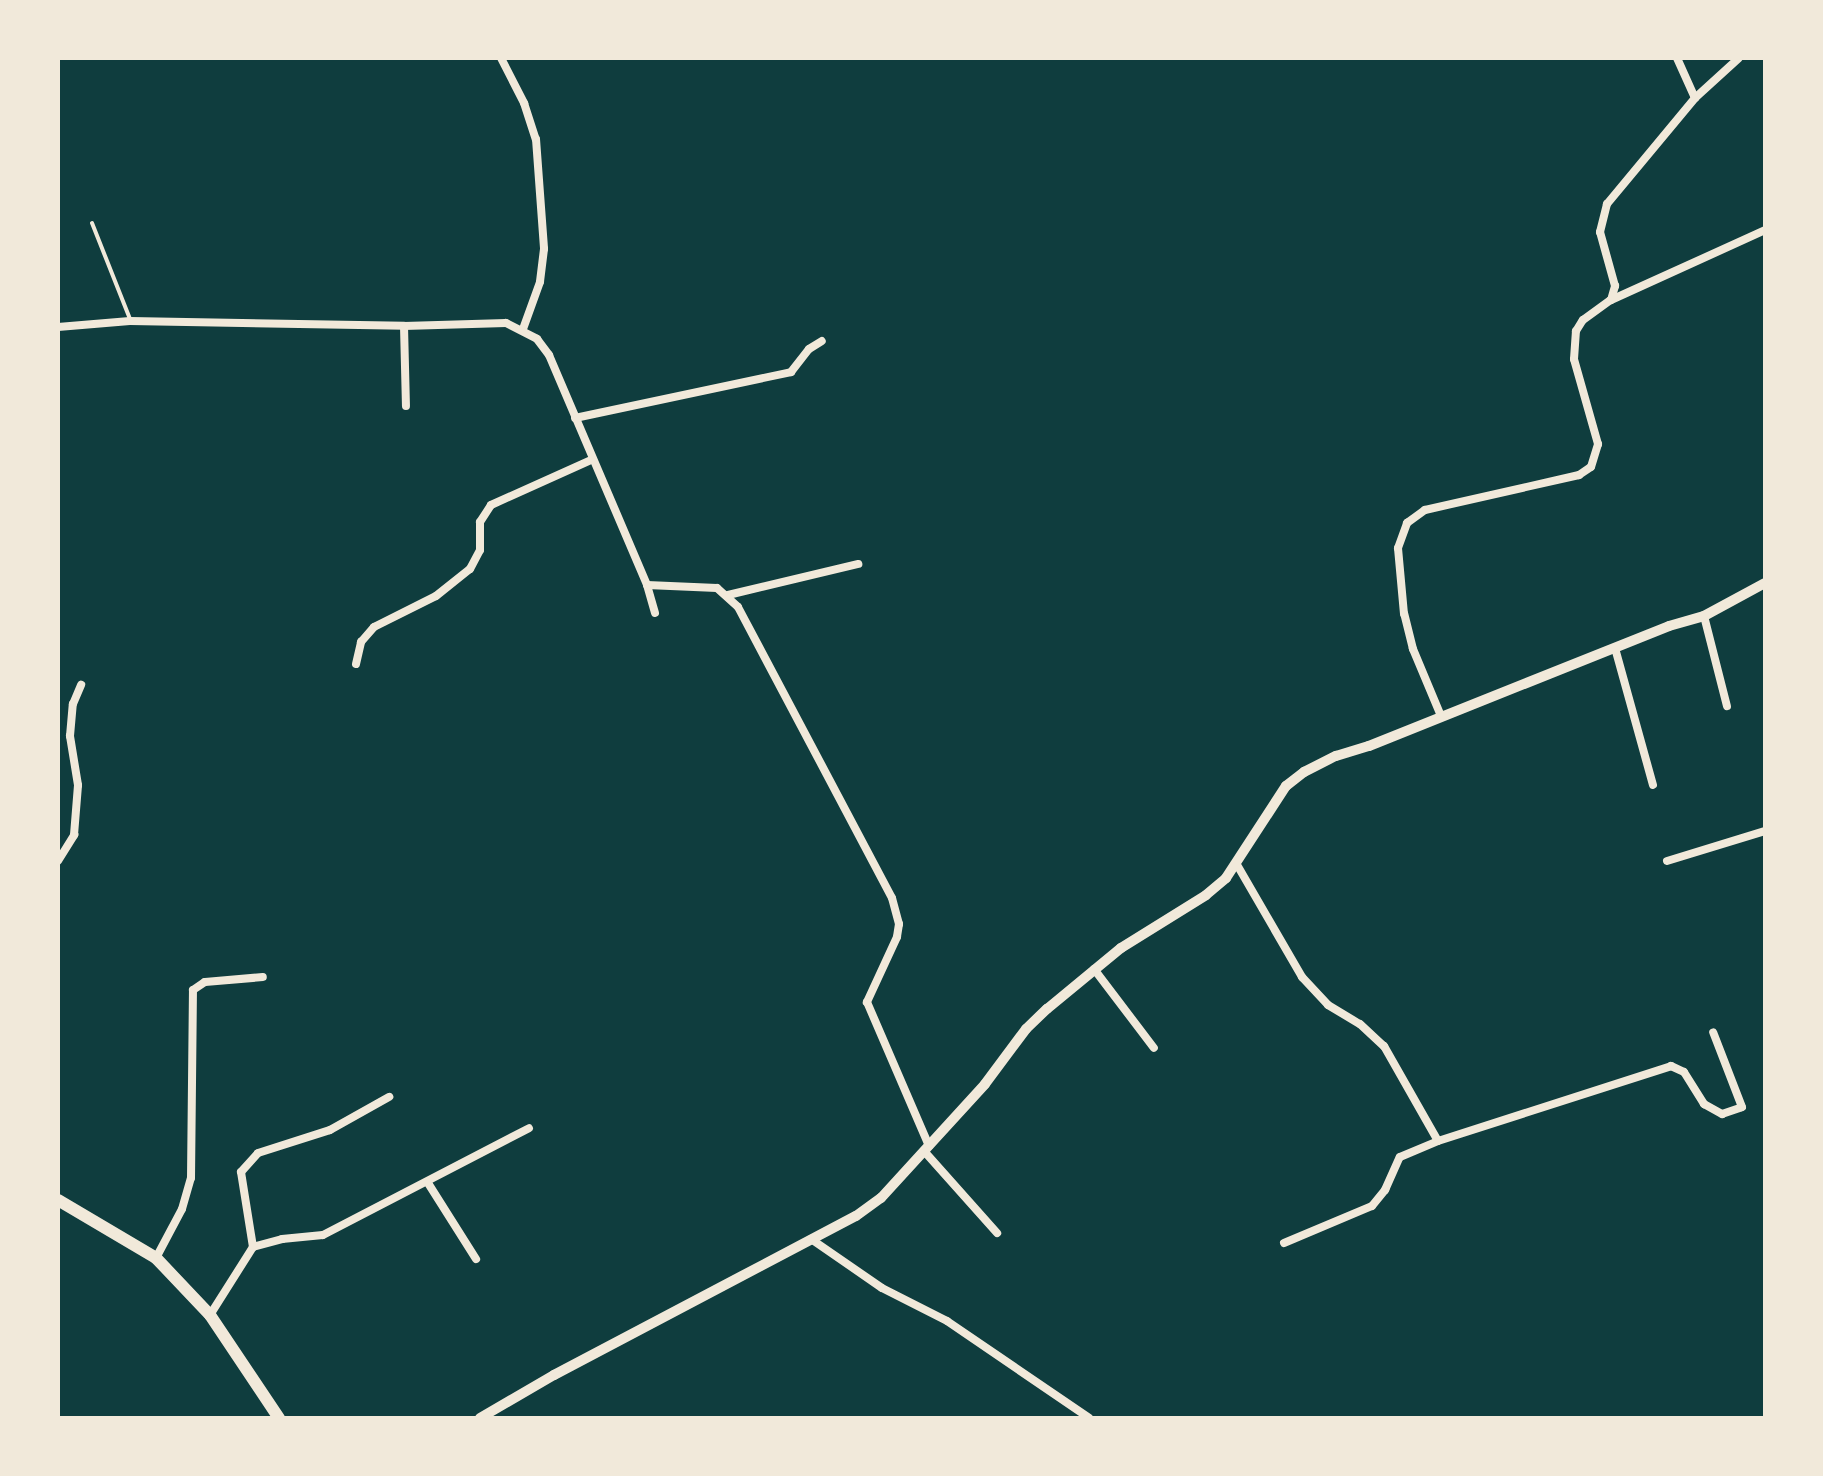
<!DOCTYPE html>
<style>
body{margin:0}
#map{position:relative;width:1823px;height:1476px;overflow:hidden;background:#0f3d3e;font-family:Cabin,sans-serif}
div>[style]{position:absolute}
.service>*{height:4px;margin:-2px;padding:0 2px;transform-origin:2px;border-radius:2px;background:#f1e9da}
.minor>*{height:8px;margin:-4px;padding:0 4px;transform-origin:4px;border-radius:4px;background:#f1e9da}
.tertiary>*{height:10px;margin:-5px;padding:0 5px;transform-origin:5px;border-radius:5px;background:#f1e9da}
.primary>*{height:12px;margin:-6px;padding:0 6px;transform-origin:6px;border-radius:6px;background:#f1e9da}
span{translate:-50% -50%;white-space:nowrap;text-align:center;line-height:1.15;-webkit-text-stroke:7px #f1e9da;paint-order:stroke}
.frame{position:absolute;inset:0;border:60px solid #f1e9da;pointer-events:none}
</style>
<div id="map">
<div class="service">
<i style="left:92px;top:223px;width:103px;rotate:68.4deg"></i>
</div>
<div class="minor">
<i style="left:501px;top:58px;width:51px;rotate:62.9deg"></i>
<i style="left:524px;top:103px;width:38px;rotate:72deg"></i>
<i style="left:536px;top:139px;width:110px;rotate:85.8deg"></i>
<i style="left:544px;top:249px;width:33px;rotate:97deg"></i>
<i style="left:540px;top:282px;width:50px;rotate:109.9deg"></i>
<i style="left:1677px;top:58px;width:44px;rotate:65.8deg"></i>
<i style="left:1611px;top:300px;width:15px;rotate:-74deg"></i>
<i style="left:1615px;top:286px;width:56px;rotate:-105.5deg"></i>
<i style="left:1600px;top:232px;width:29px;rotate:-76deg"></i>
<i style="left:1607px;top:204px;width:138px;rotate:-50.3deg"></i>
<i style="left:1695px;top:98px;width:59px;rotate:-42.3deg"></i>
<i style="left:404px;top:326px;width:80px;rotate:88.6deg"></i>
<i style="left:58px;top:327px;width:72px;rotate:-4.8deg"></i>
<i style="left:130px;top:321px;width:274px;rotate:1deg"></i>
<i style="left:404px;top:326px;width:102px;rotate:-1.7deg"></i>
<i style="left:506px;top:323px;width:35px;rotate:27deg"></i>
<i style="left:537px;top:339px;width:20px;rotate:53deg"></i>
<i style="left:549px;top:355px;width:250px;rotate:66.9deg"></i>
<i style="left:647px;top:585px;width:70px;rotate:2.5deg"></i>
<i style="left:717px;top:588px;width:28px;rotate:42deg"></i>
<i style="left:738px;top:607px;width:329px;rotate:62.1deg"></i>
<i style="left:892px;top:898px;width:27px;rotate:75deg"></i>
<i style="left:899px;top:924px;width:13px;rotate:99deg"></i>
<i style="left:897px;top:937px;width:72px;rotate:114.8deg"></i>
<i style="left:867px;top:1002px;width:157px;rotate:66.7deg"></i>
<i style="left:575px;top:418px;width:221px;rotate:-12deg"></i>
<i style="left:791px;top:372px;width:29px;rotate:-52deg"></i>
<i style="left:809px;top:349px;width:15px;rotate:-32deg"></i>
<i style="left:647px;top:585px;width:29px;rotate:74deg"></i>
<i style="left:728px;top:595px;width:134px;rotate:-13.4deg"></i>
<i style="left:1704px;top:616px;width:93px;rotate:75.7deg"></i>
<i style="left:1615px;top:648px;width:142px;rotate:74.5deg"></i>
<i style="left:356px;top:664px;width:23px;rotate:-77deg"></i>
<i style="left:361px;top:642px;width:20px;rotate:-49deg"></i>
<i style="left:374px;top:627px;width:69px;rotate:-26.6deg"></i>
<i style="left:436px;top:596px;width:43px;rotate:-38.5deg"></i>
<i style="left:470px;top:569px;width:21px;rotate:-62deg"></i>
<i style="left:480px;top:550px;width:28px;rotate:-90deg"></i>
<i style="left:480px;top:522px;width:20px;rotate:-57deg"></i>
<i style="left:491px;top:505px;width:110px;rotate:-24.2deg"></i>
<i style="left:1441px;top:716px;width:73px;rotate:-112.7deg"></i>
<i style="left:1413px;top:649px;width:36px;rotate:-104deg"></i>
<i style="left:1404px;top:614px;width:66px;rotate:-95.2deg"></i>
<i style="left:1398px;top:548px;width:27px;rotate:-70deg"></i>
<i style="left:1407px;top:523px;width:22px;rotate:-36deg"></i>
<i style="left:1425px;top:510px;width:158px;rotate:-12.8deg"></i>
<i style="left:1579px;top:475px;width:14px;rotate:-34deg"></i>
<i style="left:1591px;top:467px;width:24px;rotate:-73deg"></i>
<i style="left:1598px;top:444px;width:88px;rotate:-105.8deg"></i>
<i style="left:1574px;top:359px;width:28px;rotate:-86deg"></i>
<i style="left:1576px;top:331px;width:13px;rotate:-58deg"></i>
<i style="left:1583px;top:320px;width:34px;rotate:-36deg"></i>
<i style="left:1611px;top:300px;width:169px;rotate:-24.4deg"></i>
<i style="left:58px;top:861px;width:31px;rotate:-58deg"></i>
<i style="left:74px;top:835px;width:50px;rotate:-85.4deg"></i>
<i style="left:78px;top:785px;width:50px;rotate:-99.3deg"></i>
<i style="left:70px;top:736px;width:32px;rotate:-85deg"></i>
<i style="left:73px;top:704px;width:21px;rotate:-67deg"></i>
<i style="left:1667px;top:861px;width:102px;rotate:-17deg"></i>
<i style="left:1236px;top:863px;width:132px;rotate:59.9deg"></i>
<i style="left:1302px;top:977px;width:38px;rotate:47deg"></i>
<i style="left:1328px;top:1005px;width:37px;rotate:31deg"></i>
<i style="left:1360px;top:1024px;width:33px;rotate:43deg"></i>
<i style="left:1384px;top:1046px;width:109px;rotate:60.4deg"></i>
<i style="left:1438px;top:1141px;width:245px;rotate:-17.8deg"></i>
<i style="left:1671px;top:1066px;width:14px;rotate:25deg"></i>
<i style="left:1684px;top:1072px;width:38px;rotate:58deg"></i>
<i style="left:1704px;top:1104px;width:21px;rotate:29deg"></i>
<i style="left:1722px;top:1114px;width:21px;rotate:-19deg"></i>
<i style="left:1742px;top:1107px;width:80px;rotate:-111.1deg"></i>
<i style="left:1094px;top:969px;width:99px;rotate:52.8deg"></i>
<i style="left:924px;top:1151px;width:110px;rotate:48.3deg"></i>
<i style="left:428px;top:1183px;width:90px;rotate:57.7deg"></i>
<i style="left:811px;top:1239px;width:86px;rotate:34.6deg"></i>
<i style="left:882px;top:1288px;width:73px;rotate:26.9deg"></i>
<i style="left:947px;top:1321px;width:172px;rotate:34.3deg"></i>
<i style="left:1284px;top:1243px;width:95px;rotate:-22.8deg"></i>
<i style="left:1372px;top:1206px;width:21px;rotate:-51deg"></i>
<i style="left:1385px;top:1190px;width:36px;rotate:-66deg"></i>
<i style="left:1400px;top:1157px;width:41px;rotate:-22.8deg"></i>
<i style="left:253px;top:1247px;width:76px;rotate:-99.1deg"></i>
<i style="left:241px;top:1172px;width:25px;rotate:-48deg"></i>
<i style="left:258px;top:1153px;width:76px;rotate:-17.7deg"></i>
<i style="left:330px;top:1130px;width:68px;rotate:-29.2deg"></i>
<i style="left:156px;top:1258px;width:55px;rotate:-62deg"></i>
<i style="left:182px;top:1209px;width:32px;rotate:-74deg"></i>
<i style="left:191px;top:1178px;width:188px;rotate:-89.4deg"></i>
<i style="left:193px;top:990px;width:14px;rotate:-34deg"></i>
<i style="left:205px;top:982px;width:58px;rotate:-4.9deg"></i>
<i style="left:210px;top:1315px;width:80px;rotate:-57.7deg"></i>
<i style="left:253px;top:1247px;width:30px;rotate:-15deg"></i>
<i style="left:282px;top:1239px;width:41px;rotate:-5.6deg"></i>
<i style="left:323px;top:1235px;width:232px;rotate:-27.4deg"></i>
</div>
<div class="tertiary">
<i style="left:480px;top:1418px;width:86px;rotate:-30.2deg"></i>
<i style="left:554px;top:1375px;width:341px;rotate:-27.8deg"></i>
<i style="left:856px;top:1216px;width:31px;rotate:-36deg"></i>
<i style="left:881px;top:1198px;width:154px;rotate:-47.6deg"></i>
<i style="left:985px;top:1084px;width:69px;rotate:-53.3deg"></i>
<i style="left:1026px;top:1029px;width:29px;rotate:-44deg"></i>
<i style="left:1047px;top:1009px;width:96px;rotate:-39.5deg"></i>
<i style="left:1121px;top:948px;width:100px;rotate:-31.9deg"></i>
<i style="left:1206px;top:895px;width:26px;rotate:-40deg"></i>
<i style="left:1226px;top:878px;width:110px;rotate:-56.9deg"></i>
<i style="left:1286px;top:786px;width:23px;rotate:-38deg"></i>
<i style="left:1304px;top:772px;width:36px;rotate:-27deg"></i>
<i style="left:1336px;top:756px;width:34px;rotate:-17deg"></i>
<i style="left:1369px;top:746px;width:323px;rotate:-21.8deg"></i>
<i style="left:1669px;top:626px;width:36px;rotate:-16deg"></i>
<i style="left:1704px;top:616px;width:69px;rotate:-28.4deg"></i>
</div>
<div class="primary">
<i style="left:58px;top:1200px;width:114px;rotate:30.6deg"></i>
<i style="left:156px;top:1258px;width:79px;rotate:46.5deg"></i>
<i style="left:210px;top:1315px;width:124px;rotate:56.2deg"></i>
</div>
<div class="frame"></div>
</div>
